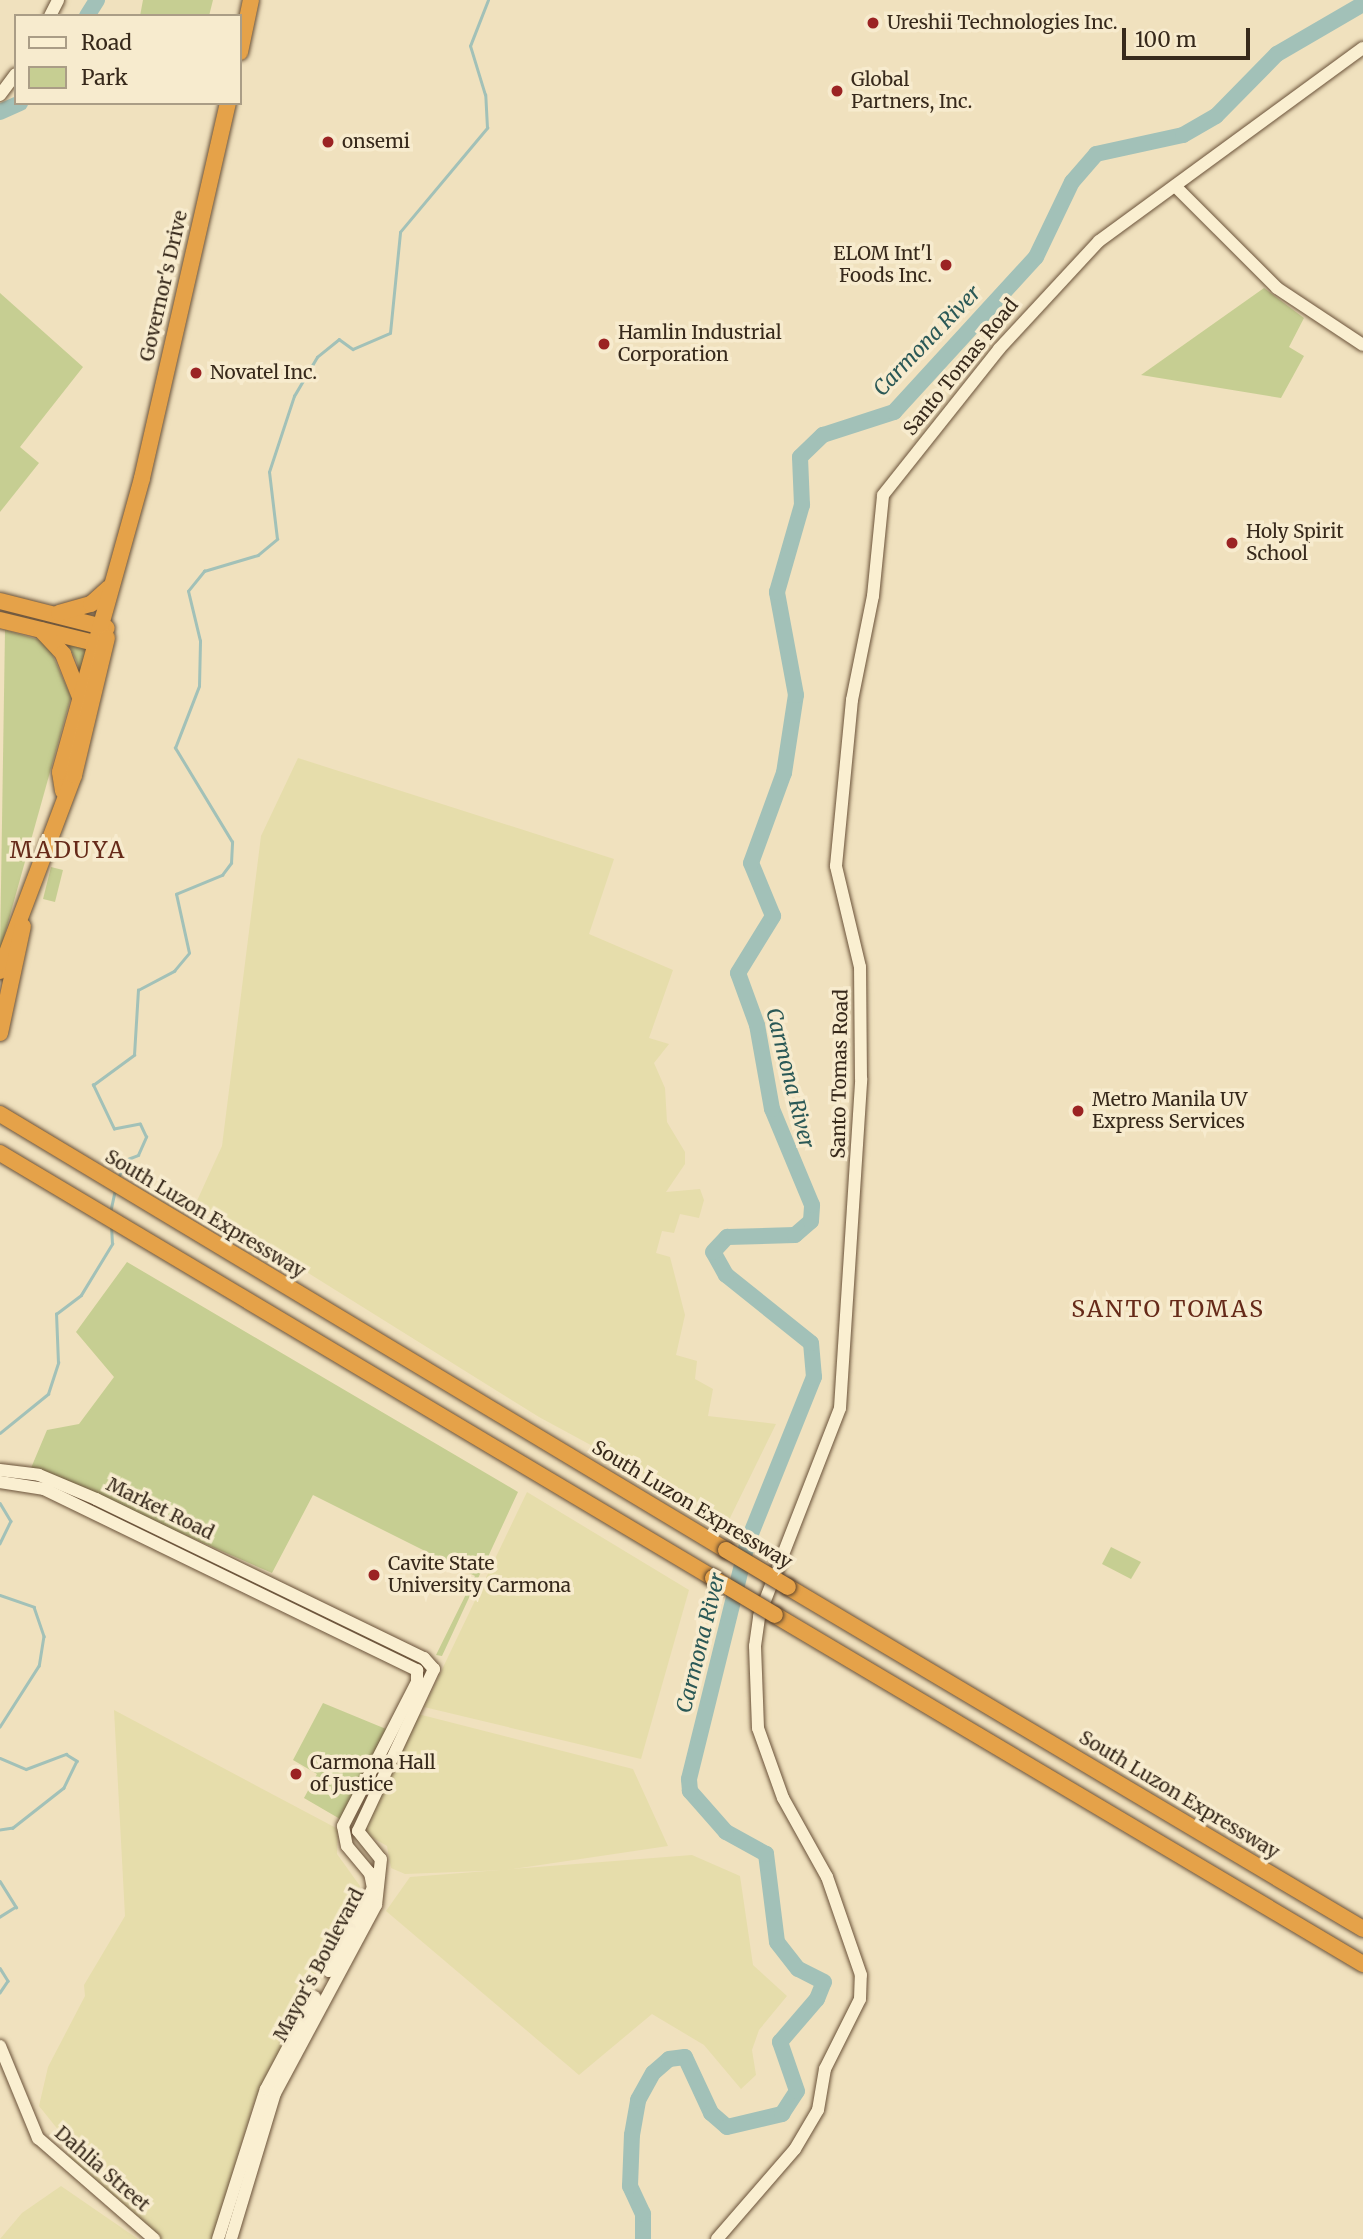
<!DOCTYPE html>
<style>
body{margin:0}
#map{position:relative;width:1363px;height:2239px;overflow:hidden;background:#f0e1be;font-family:Merriweather,serif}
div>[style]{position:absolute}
.farmland>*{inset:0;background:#e6ddab}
.green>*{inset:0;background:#c6ce92}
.stream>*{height:2.5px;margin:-1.25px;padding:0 1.25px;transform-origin:1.25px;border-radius:1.25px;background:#a2c1b8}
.river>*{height:16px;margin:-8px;padding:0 8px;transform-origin:8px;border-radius:8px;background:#a2c1b8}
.roads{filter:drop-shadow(0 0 2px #6a5239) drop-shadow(0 0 2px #6a5239)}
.secondary>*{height:12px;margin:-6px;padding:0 6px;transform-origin:6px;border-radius:6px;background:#faefd1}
.highway>*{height:16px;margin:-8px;padding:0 8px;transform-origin:8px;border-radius:8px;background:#e5a249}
.bridges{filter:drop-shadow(0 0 2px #563f2b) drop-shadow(0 0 2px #563f2b)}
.highway-bridge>*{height:16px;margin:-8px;padding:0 8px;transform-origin:8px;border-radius:8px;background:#e5a249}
.dots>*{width:19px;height:19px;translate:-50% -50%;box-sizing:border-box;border:4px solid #f7ebce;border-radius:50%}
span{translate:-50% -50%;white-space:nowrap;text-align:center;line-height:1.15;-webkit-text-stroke:7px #f7ebce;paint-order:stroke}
.poi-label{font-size:19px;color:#37291b}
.left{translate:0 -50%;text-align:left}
.right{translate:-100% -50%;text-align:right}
.street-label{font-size:19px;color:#37291b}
.water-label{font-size:21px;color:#2a5856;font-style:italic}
.quarter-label{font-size:23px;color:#662a19;letter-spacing:2px}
.legend{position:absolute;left:14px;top:14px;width:228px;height:91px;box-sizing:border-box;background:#f7ebce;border:2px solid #aa9d86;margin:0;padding:9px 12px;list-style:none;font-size:21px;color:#37291b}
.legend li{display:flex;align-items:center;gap:14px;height:35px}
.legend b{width:35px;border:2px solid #aa9d86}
.scale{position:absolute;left:1122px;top:28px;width:128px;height:32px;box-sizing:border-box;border:4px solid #37291b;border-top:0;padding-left:9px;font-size:21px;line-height:24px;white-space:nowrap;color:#37291b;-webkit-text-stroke:5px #f7ebce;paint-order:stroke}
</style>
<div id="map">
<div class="farmland">
<i style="clip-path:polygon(298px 758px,614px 859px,589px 934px,673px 970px,649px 1038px,669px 1044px,654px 1063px,665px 1088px,667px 1122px,685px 1152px,685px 1164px,666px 1192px,700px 1189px,704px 1200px,699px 1218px,680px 1214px,674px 1233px,662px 1231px,656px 1253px,670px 1257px,685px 1315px,676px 1355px,697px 1361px,695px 1379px,713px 1389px,708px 1416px,776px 1424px,729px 1520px,539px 1417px,196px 1203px,222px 1146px,261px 836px)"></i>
<i style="clip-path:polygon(527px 1492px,689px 1590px,641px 1759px,424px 1707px)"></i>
<i style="clip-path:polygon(114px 1710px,338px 1829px,337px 1854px,360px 1886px,343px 1936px,254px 2103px,212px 2239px,160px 2239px,69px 2160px,68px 2142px,39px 2106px,48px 2067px,85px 1996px,84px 1985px,125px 1916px)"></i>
<i style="clip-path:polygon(418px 1714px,633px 1769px,668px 1846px,507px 1870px,405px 1874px,391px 1868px,387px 1846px,361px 1831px)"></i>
<i style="clip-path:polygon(692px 1855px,740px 1876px,753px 1965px,787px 1996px,759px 2030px,752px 2050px,756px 2075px,741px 2089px,704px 2045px,652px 2014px,579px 2075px,386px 1911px,410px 1877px)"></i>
<i style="clip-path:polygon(61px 2186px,138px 2239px,0 2239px,22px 2213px)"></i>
</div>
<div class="green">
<i style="clip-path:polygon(143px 0,213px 0,209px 16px,140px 16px)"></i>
<i style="clip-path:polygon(1264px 288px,1304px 318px,1289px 347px,1304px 356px,1281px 398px,1141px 375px)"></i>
<i style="clip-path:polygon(0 293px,83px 367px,20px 447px,39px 463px,0 512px)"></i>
<i style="clip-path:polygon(5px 630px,47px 642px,71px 697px,0 951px)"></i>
<i style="clip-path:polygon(68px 644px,91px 646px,82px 678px,76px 660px)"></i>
<i style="clip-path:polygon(51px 867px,63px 870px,55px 902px,43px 899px)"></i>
<i style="clip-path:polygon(127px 1262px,518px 1492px,442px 1656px,436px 1655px,475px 1576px,313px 1495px,272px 1573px,31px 1468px,47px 1430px,79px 1424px,114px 1377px,76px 1332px)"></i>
<i style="clip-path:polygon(1111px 1547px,1141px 1562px,1131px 1579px,1102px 1564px)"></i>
<i style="clip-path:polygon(323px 1703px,386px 1729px,340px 1819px,304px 1798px,317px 1774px,293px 1760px)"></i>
</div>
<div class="stream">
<i style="left:118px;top:1179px;width:20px;rotate:-70deg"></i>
<i style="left:125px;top:1160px;width:14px;rotate:-21deg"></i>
<i style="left:138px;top:1155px;width:20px;rotate:-66deg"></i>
<i style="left:146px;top:1137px;width:14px;rotate:-115deg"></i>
<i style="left:140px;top:1124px;width:26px;rotate:169deg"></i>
<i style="left:114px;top:1129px;width:49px;rotate:-115.5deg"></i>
<i style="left:93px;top:1085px;width:51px;rotate:-36.2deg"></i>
<i style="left:134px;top:1055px;width:65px;rotate:-86.5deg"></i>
<i style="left:138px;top:990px;width:41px;rotate:-27.8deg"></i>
<i style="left:174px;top:971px;width:23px;rotate:-50deg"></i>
<i style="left:189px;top:953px;width:60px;rotate:-102.4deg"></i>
<i style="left:176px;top:894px;width:50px;rotate:-22.4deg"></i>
<i style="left:222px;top:875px;width:15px;rotate:-53deg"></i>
<i style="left:231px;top:863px;width:21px;rotate:-87deg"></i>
<i style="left:232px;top:842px;width:110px;rotate:-121.2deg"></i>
<i style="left:175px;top:748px;width:66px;rotate:-68.8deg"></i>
<i style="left:199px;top:686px;width:45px;rotate:-88.7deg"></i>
<i style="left:200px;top:641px;width:51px;rotate:-103.5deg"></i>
<i style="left:188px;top:591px;width:26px;rotate:-51deg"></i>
<i style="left:204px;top:571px;width:56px;rotate:-16.5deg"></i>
<i style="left:258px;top:555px;width:25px;rotate:-40deg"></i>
<i style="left:277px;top:539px;width:67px;rotate:-96.8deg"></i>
<i style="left:269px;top:472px;width:80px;rotate:-71.8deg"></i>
<i style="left:294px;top:396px;width:45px;rotate:-59.5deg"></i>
<i style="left:317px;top:357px;width:28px;rotate:-39deg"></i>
<i style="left:339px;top:339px;width:17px;rotate:36deg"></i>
<i style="left:353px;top:349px;width:40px;rotate:-23.4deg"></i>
<i style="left:390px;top:333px;width:101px;rotate:-84.3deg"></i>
<i style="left:400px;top:232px;width:136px;rotate:-50.1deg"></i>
<i style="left:487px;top:128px;width:33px;rotate:-93deg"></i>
<i style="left:485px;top:95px;width:51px;rotate:-107deg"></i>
<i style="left:470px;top:46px;width:49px;rotate:-68.6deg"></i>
<i style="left:110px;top:1213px;width:25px;rotate:-78deg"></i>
<i style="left:0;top:1433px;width:62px;rotate:-39.1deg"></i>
<i style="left:48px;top:1394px;width:33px;rotate:-72deg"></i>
<i style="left:58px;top:1363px;width:49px;rotate:-92.3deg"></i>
<i style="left:56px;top:1314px;width:31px;rotate:-37deg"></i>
<i style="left:81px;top:1295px;width:60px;rotate:-58.7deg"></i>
<i style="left:112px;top:1244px;width:18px;rotate:-93deg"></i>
<i style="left:0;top:1503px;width:21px;rotate:59deg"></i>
<i style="left:11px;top:1521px;width:25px;rotate:116deg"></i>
<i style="left:0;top:1595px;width:36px;rotate:19deg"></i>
<i style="left:34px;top:1607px;width:31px;rotate:71deg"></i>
<i style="left:44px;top:1636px;width:30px;rotate:99deg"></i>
<i style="left:39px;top:1666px;width:72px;rotate:122.6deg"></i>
<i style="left:0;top:1758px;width:28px;rotate:23deg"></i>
<i style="left:26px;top:1769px;width:43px;rotate:-20.6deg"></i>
<i style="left:66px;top:1754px;width:13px;rotate:32deg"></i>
<i style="left:77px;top:1761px;width:30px;rotate:116deg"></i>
<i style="left:64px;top:1788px;width:65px;rotate:141.9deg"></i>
<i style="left:13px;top:1828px;width:13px;rotate:171deg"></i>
<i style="left:0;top:1881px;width:31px;rotate:58deg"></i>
<i style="left:16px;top:1907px;width:19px;rotate:148deg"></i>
<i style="left:0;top:1968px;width:15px;rotate:58deg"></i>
<i style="left:8px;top:1981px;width:14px;rotate:124deg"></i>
</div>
<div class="river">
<i style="left:87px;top:16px;width:19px;rotate:-58deg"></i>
<i style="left:0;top:112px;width:22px;rotate:-24deg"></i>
<i style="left:643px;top:2239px;width:25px;rotate:-90deg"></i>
<i style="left:643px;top:2214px;width:31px;rotate:-115deg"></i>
<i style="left:630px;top:2186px;width:51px;rotate:-87.8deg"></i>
<i style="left:632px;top:2135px;width:36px;rotate:-80deg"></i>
<i style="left:638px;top:2100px;width:31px;rotate:-61deg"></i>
<i style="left:653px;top:2073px;width:21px;rotate:-41deg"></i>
<i style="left:669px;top:2059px;width:16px;rotate:-7deg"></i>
<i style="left:685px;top:2057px;width:62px;rotate:65.1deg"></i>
<i style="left:711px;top:2113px;width:21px;rotate:41deg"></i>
<i style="left:727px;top:2127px;width:57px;rotate:-13.3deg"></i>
<i style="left:782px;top:2114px;width:27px;rotate:-57deg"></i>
<i style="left:797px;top:2091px;width:52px;rotate:-109.1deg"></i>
<i style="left:780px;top:2042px;width:57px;rotate:-49.3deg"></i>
<i style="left:817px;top:1999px;width:18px;rotate:-68deg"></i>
<i style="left:824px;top:1982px;width:29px;rotate:-153deg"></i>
<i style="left:798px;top:1969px;width:34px;rotate:-128deg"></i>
<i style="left:777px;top:1942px;width:89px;rotate:-97.1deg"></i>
<i style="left:766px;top:1854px;width:46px;rotate:-151.2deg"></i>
<i style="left:726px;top:1832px;width:55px;rotate:-131.3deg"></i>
<i style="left:690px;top:1791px;width:12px;rotate:-95deg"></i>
<i style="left:689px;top:1779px;width:245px;rotate:-76.1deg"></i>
<i style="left:748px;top:1541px;width:177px;rotate:-68.1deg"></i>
<i style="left:814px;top:1377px;width:34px;rotate:-95deg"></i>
<i style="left:811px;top:1343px;width:109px;rotate:-141.3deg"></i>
<i style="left:726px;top:1275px;width:26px;rotate:-119deg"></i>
<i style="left:713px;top:1252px;width:21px;rotate:-47deg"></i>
<i style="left:727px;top:1237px;width:68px;rotate:-1.7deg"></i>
<i style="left:795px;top:1235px;width:21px;rotate:-41deg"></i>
<i style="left:811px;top:1221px;width:16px;rotate:-86deg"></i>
<i style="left:812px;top:1205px;width:104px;rotate:-112.6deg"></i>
<i style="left:772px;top:1109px;width:85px;rotate:-100.1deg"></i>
<i style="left:757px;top:1025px;width:55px;rotate:-110.1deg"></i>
<i style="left:738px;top:973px;width:67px;rotate:-58.4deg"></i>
<i style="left:773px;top:916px;width:57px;rotate:-112.5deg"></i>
<i style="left:751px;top:863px;width:96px;rotate:-69.9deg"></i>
<i style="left:784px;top:773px;width:79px;rotate:-81.3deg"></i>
<i style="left:796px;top:695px;width:105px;rotate:-100.5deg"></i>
<i style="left:777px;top:592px;width:91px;rotate:-74deg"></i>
<i style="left:802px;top:505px;width:48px;rotate:-92.4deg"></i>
<i style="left:800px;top:457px;width:32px;rotate:-44deg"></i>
<i style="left:823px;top:435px;width:75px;rotate:-17.9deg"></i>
<i style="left:894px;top:412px;width:210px;rotate:-47.5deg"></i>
<i style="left:1036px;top:257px;width:83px;rotate:-64.4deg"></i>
<i style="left:1072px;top:182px;width:37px;rotate:-49deg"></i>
<i style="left:1096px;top:154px;width:89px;rotate:-12.3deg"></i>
<i style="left:1183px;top:135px;width:38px;rotate:-30deg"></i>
<i style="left:1216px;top:116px;width:87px;rotate:-45.5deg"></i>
<i style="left:1277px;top:54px;width:99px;rotate:-30.2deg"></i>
</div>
<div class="roads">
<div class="secondary">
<i style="left:50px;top:16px;width:18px;rotate:-63deg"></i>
<i style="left:0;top:95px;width:26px;rotate:-53deg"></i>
<i style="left:1175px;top:186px;width:144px;rotate:45deg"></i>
<i style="left:1277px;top:288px;width:103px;rotate:33.5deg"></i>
<i style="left:0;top:1470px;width:39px;rotate:7deg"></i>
<i style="left:39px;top:1475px;width:62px;rotate:22.8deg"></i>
<i style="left:96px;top:1499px;width:365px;rotate:25.9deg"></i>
<i style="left:424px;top:1658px;width:15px;rotate:48deg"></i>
<i style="left:434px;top:1669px;width:179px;rotate:115.1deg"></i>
<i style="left:358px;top:1831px;width:36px;rotate:51deg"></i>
<i style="left:381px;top:1859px;width:46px;rotate:96.2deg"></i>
<i style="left:376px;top:1905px;width:213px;rotate:118.2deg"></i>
<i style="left:275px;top:2093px;width:152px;rotate:106.8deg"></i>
<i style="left:0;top:1482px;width:45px;rotate:9deg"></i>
<i style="left:44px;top:1489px;width:415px;rotate:25.9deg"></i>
<i style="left:417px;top:1670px;width:12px;rotate:90deg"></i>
<i style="left:417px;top:1682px;width:162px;rotate:117.2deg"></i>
<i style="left:343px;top:1826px;width:20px;rotate:79deg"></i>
<i style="left:347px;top:1846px;width:35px;rotate:50deg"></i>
<i style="left:370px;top:1873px;width:15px;rotate:79deg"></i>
<i style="left:373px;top:1888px;width:94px;rotate:117.9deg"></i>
<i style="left:0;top:2046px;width:100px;rotate:67.6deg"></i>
<i style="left:38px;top:2138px;width:154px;rotate:41deg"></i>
<i style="left:218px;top:2239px;width:157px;rotate:-72.3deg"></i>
<i style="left:266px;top:2089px;width:104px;rotate:-62deg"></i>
<i style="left:717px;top:2239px;width:119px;rotate:-49.1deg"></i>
<i style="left:795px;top:2149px;width:45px;rotate:-59.5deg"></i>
<i style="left:818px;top:2110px;width:42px;rotate:-80.3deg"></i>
<i style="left:825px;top:2069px;width:78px;rotate:-63.4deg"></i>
<i style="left:860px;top:1999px;width:24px;rotate:-88deg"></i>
<i style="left:861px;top:1975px;width:104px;rotate:-109.1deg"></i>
<i style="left:827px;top:1877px;width:90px;rotate:-119.1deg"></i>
<i style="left:783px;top:1798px;width:74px;rotate:-109.7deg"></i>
<i style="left:758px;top:1728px;width:82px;rotate:-92.1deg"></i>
<i style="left:755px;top:1646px;width:30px;rotate:-82deg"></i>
<i style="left:759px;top:1616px;width:223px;rotate:-68.7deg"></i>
<i style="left:840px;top:1408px;width:330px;rotate:-86.3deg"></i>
<i style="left:861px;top:1079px;width:112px;rotate:-90.5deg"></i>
<i style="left:860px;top:967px;width:104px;rotate:-103.4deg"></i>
<i style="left:836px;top:866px;width:167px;rotate:-84.5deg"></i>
<i style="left:852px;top:700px;width:106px;rotate:-78.6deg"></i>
<i style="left:873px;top:596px;width:101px;rotate:-84.3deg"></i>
<i style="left:883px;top:495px;width:186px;rotate:-51.5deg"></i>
<i style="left:999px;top:349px;width:147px;rotate:-47.2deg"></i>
<i style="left:1099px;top:241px;width:327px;rotate:-36.2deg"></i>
</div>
<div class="highway">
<i style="left:240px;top:52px;width:53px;rotate:-78.1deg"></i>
<i style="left:0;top:601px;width:110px;rotate:14.2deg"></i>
<i style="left:59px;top:613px;width:33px;rotate:-16deg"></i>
<i style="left:91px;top:604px;width:24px;rotate:-42deg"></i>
<i style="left:0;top:620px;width:106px;rotate:13.6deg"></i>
<i style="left:41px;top:630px;width:33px;rotate:47deg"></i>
<i style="left:63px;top:654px;width:46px;rotate:68.4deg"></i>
<i style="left:63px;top:791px;width:19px;rotate:-99deg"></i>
<i style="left:60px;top:772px;width:305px;rotate:-74.4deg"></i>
<i style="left:142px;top:478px;width:385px;rotate:-77.1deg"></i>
<i style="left:0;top:971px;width:210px;rotate:-69.3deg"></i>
<i style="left:74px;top:775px;width:141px;rotate:-76.5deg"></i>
<i style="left:0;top:1033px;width:109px;rotate:-77.9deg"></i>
<i style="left:0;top:1114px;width:847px;rotate:30.99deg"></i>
<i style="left:0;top:1153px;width:830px;rotate:30.8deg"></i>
<i style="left:788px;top:1587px;width:669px;rotate:30.74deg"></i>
<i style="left:775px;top:1615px;width:684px;rotate:30.69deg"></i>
</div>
</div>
<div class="bridges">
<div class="highway-bridge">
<i style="left:726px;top:1550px;width:72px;rotate:30.8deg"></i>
<i style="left:713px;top:1578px;width:72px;rotate:30.8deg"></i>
</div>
</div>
<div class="dots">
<i style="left:873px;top:23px;background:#9b2323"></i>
<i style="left:837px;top:91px;background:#9b2323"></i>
<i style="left:328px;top:142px;background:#9b2323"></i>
<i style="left:946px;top:265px;background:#9b2323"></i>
<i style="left:604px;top:344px;background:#9b2323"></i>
<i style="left:196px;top:373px;background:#9b2323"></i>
<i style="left:1232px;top:543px;background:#9b2323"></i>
<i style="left:1078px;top:1111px;background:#9b2323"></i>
<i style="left:374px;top:1575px;background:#9b2323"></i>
<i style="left:296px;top:1774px;background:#9b2323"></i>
</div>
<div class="poi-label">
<span class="left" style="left:887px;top:23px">Ureshii Technologies Inc.</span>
<span class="left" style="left:851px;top:91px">Global<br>Partners, Inc.</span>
<span class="left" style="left:342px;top:142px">onsemi</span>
<span class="right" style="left:932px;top:265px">ELOM Int'l<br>Foods Inc.</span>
<span class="left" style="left:618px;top:344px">Hamlin Industrial<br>Corporation</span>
<span class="left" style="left:210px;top:373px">Novatel Inc.</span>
<span class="left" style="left:1246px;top:543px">Holy Spirit<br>School</span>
<span class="left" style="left:1092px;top:1111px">Metro Manila UV<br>Express Services</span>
<span class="left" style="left:388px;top:1575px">Cavite State<br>University Carmona</span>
<span class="left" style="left:310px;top:1774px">Carmona Hall<br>of Justice</span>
</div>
<div class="street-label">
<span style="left:164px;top:286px;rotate:-77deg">Governor's Drive</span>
<span style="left:961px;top:367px;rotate:-51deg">Santo Tomas Road</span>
<span style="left:840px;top:1074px;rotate:-89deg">Santo Tomas Road</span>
<span style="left:205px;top:1214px;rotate:31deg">South Luzon Expressway</span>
<span style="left:692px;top:1505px;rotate:31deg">South Luzon Expressway</span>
<span style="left:160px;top:1509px;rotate:26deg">Market Road</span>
<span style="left:1179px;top:1795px;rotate:31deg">South Luzon Expressway</span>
<span style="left:319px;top:1965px;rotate:-62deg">Mayor's Boulevard</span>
<span style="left:102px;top:2169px;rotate:41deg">Dahlia Street</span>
</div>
<div class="water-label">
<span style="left:927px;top:341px;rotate:-46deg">Carmona River</span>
<span style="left:790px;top:1078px;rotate:76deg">Carmona River</span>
<span style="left:701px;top:1643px;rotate:-76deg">Carmona River</span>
</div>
<div class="quarter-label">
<span style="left:68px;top:850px">MADUYA</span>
<span style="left:1168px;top:1309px">SANTO TOMAS</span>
</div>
<ul class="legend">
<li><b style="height:9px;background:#faefd1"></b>Road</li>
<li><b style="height:19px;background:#c6ce92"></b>Park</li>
</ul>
<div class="scale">100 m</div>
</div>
